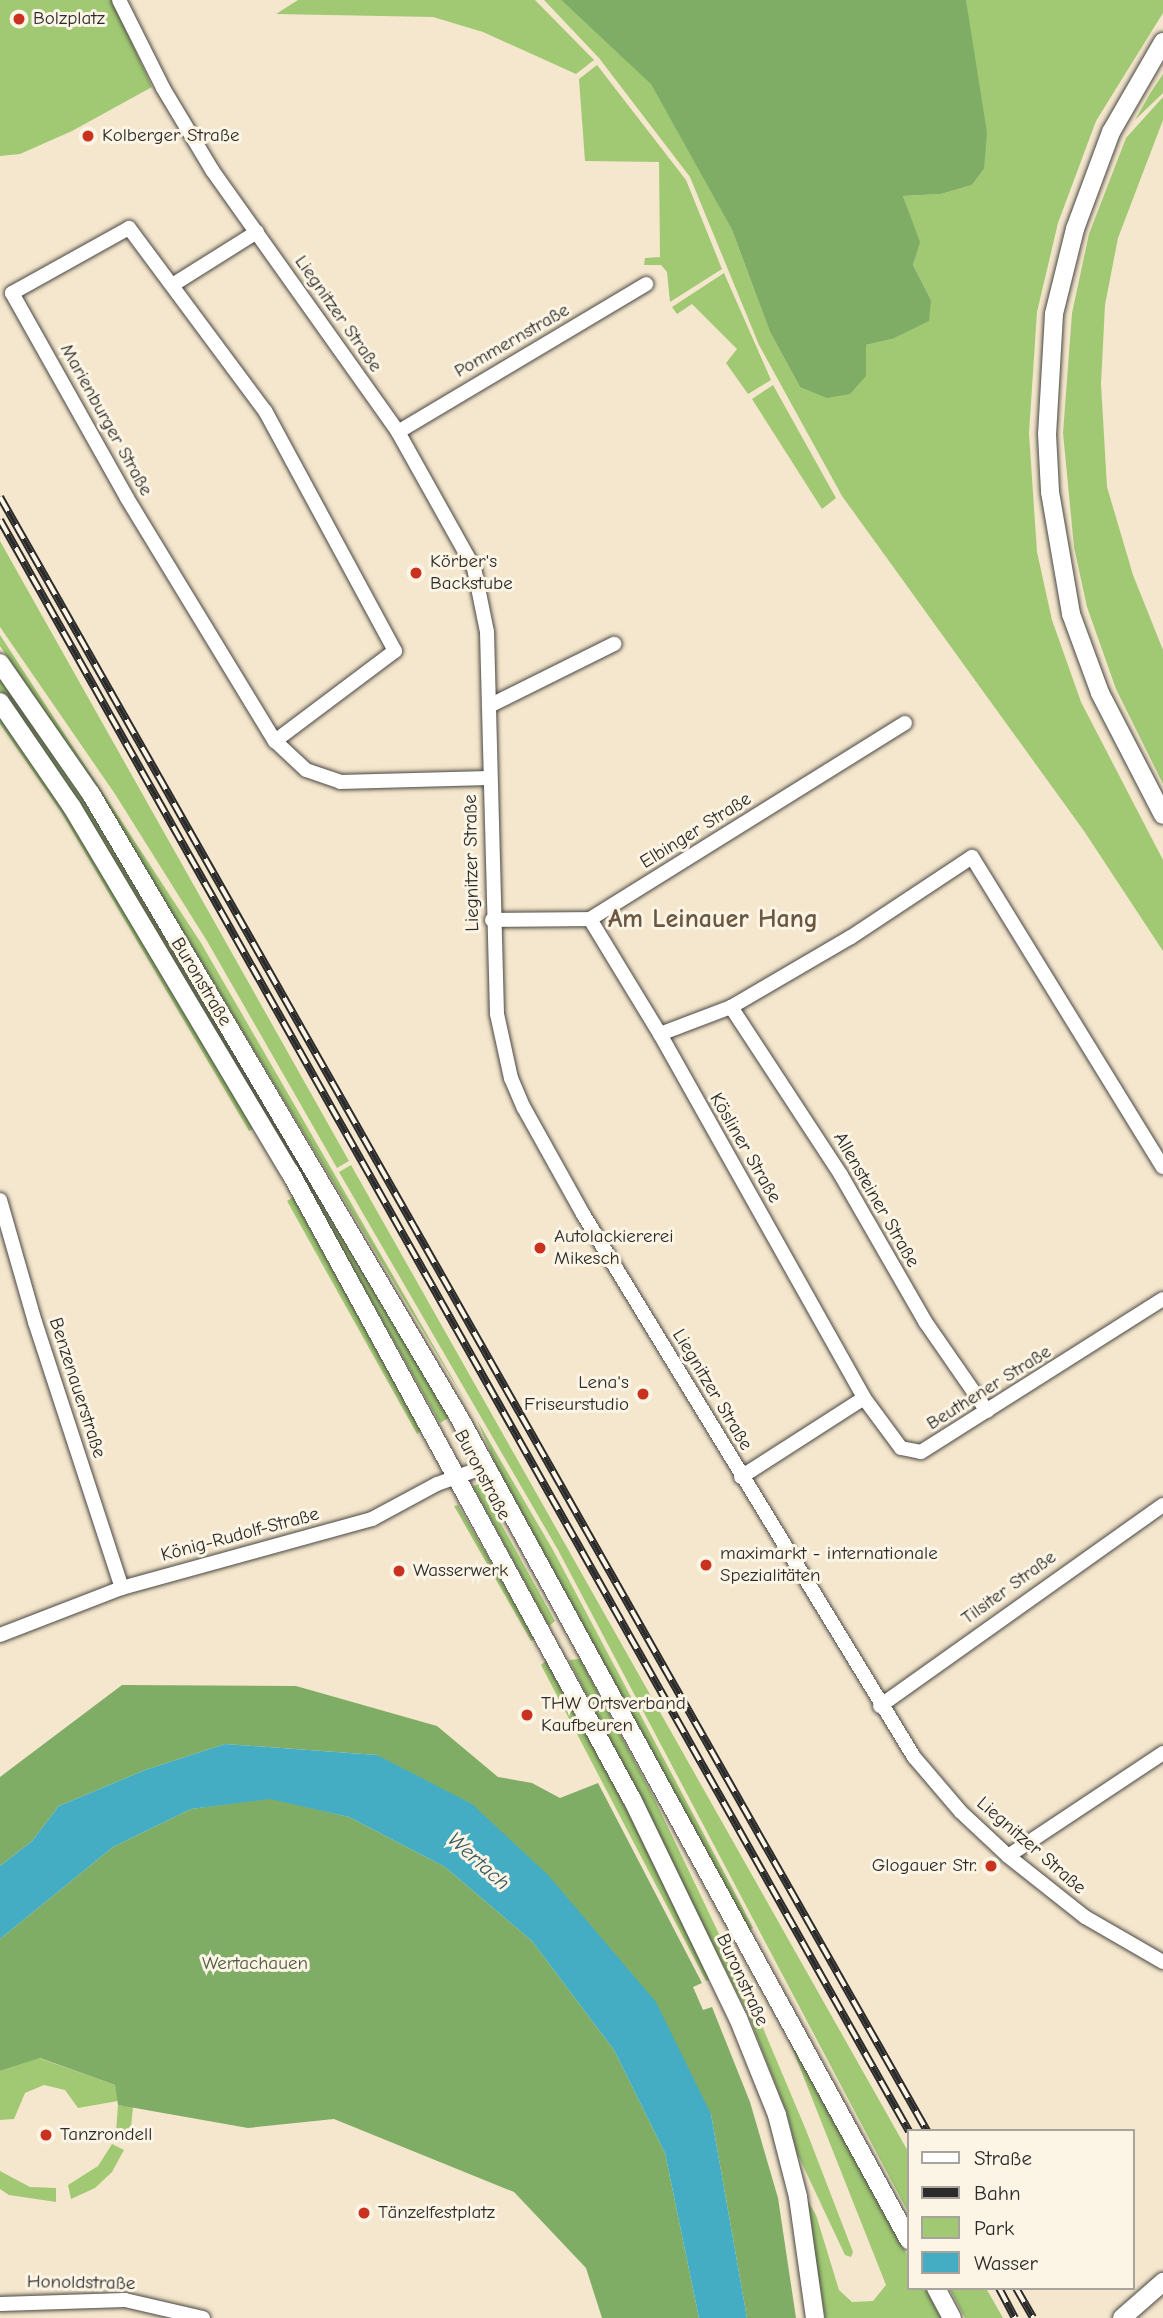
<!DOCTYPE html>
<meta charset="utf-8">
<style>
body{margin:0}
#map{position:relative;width:1163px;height:2318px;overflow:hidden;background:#f5e7cd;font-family:"Comic Neue",sans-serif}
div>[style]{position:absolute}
.green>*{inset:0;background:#a1c974}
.forest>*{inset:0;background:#80ad66}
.water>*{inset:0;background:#44adc3}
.roads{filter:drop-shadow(0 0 2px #494743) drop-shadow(0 0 2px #494743)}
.minor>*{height:14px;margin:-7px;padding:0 7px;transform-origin:7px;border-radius:7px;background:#fff}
.tertiary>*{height:18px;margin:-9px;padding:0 9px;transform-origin:9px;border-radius:9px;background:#fff}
.rail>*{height:8px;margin-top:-4px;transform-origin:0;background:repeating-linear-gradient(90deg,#fcf5e5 0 16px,#2b2b2b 0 32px);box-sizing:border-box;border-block:2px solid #2b2b2b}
.dots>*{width:19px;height:19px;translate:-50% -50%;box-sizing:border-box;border:4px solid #fcf5e5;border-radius:50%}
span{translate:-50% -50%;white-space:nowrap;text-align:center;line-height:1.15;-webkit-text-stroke:6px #fcf5e5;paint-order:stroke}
.poi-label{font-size:19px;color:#2b2b2b}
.left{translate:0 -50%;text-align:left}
.right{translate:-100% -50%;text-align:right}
.street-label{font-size:19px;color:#2b2b2b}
.park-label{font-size:19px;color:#4e5a41}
.water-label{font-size:21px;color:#345860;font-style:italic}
.district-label{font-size:26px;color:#6b5843;font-weight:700}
.legend{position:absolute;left:907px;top:2129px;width:228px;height:161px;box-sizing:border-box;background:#fcf5e5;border:2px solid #a8a49b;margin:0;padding:9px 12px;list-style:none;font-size:21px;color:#2b2b2b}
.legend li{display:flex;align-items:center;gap:14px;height:35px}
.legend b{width:35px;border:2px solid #a8a49b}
</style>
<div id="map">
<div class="green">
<i style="clip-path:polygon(0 0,112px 0,152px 87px,72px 131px,20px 154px,0 156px)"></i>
<i style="clip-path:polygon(298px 0,535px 0,594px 60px,576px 74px,483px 32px,433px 17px,276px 14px)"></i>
<i style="clip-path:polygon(544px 0,561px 0,651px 83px,732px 230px,770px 332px,800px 387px,866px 345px,892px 339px,931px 300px,913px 265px,919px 242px,903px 196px,941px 194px,972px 185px,984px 169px,966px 0,1163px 0,1163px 13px,1096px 121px,1058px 223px,1037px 312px,1029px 433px,1037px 552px,1052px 620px,1081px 702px,1163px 860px,1163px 951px,1084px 831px,842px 496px,759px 345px,690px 177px,599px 58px)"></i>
<i style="clip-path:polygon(597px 65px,686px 180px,722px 269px,670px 302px,667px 272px,661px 265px,644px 265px,645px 258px,660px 257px,659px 162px,585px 161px,579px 79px)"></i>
<i style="clip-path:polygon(1163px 74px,1163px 93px,1135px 120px,1151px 92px)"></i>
<i style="clip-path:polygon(1163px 97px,1163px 120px,1118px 238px,1105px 305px,1101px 384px,1107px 487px,1133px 575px,1163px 650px,1163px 784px,1116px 689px,1087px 607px,1074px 547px,1063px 433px,1072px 313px,1089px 234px,1126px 138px)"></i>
<i style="clip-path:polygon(724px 273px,771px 380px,748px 394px,726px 363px,737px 349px,692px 304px,677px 314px,672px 307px)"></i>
<i style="clip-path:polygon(773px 385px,836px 498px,822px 509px,752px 399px)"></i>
<i style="clip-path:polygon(0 541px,349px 1161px,337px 1168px,207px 941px,115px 794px,0 627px)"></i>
<i style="clip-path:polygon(0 635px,201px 943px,470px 1409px,98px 791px,0 646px)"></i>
<i style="clip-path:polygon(0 675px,84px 797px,450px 1417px,440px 1423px,309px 1190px,78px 803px,0 690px)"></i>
<i style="clip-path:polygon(0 713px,65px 810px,255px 1128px,249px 1131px,61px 812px,0 724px)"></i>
<i style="clip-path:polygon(351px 1165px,909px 2153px,909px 2214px,558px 1550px,339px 1172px)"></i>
<i style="clip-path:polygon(293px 1197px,421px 1431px,417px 1434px,287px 1201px)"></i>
<i style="clip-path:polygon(477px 1420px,553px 1550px,735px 1893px,753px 1928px,749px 1931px,496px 1465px)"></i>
<i style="clip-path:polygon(479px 1484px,555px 1621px,549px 1626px,473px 1486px)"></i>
<i style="clip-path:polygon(458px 1505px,535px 1639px,531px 1641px,454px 1506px)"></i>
<i style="clip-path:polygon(580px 1659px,653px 1796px,755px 2009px,806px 2130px,853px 2252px,851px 2257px,845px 2255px,797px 2153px,787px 2113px,748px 2014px,569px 1660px)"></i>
<i style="clip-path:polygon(546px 1661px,626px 1802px,711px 1979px,706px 1981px,541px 1665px)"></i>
<i style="clip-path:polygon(781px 2020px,909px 2258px,909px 2288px,925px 2288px,941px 2318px,825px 2318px,806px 2198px,816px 2215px,839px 2290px,852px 2302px,873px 2301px,886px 2285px)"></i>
<i style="clip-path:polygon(39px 2058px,115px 2085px,118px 2101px,78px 2108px,65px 2090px,44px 2085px,25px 2093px,14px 2119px,0 2120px,0 2071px)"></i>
<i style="clip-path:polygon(118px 2105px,133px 2107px,130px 2137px,116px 2132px)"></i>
<i style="clip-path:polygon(112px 2144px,124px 2150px,112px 2172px,95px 2188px,71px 2199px,68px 2185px,98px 2166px)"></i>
<i style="clip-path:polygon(0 2171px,30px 2187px,56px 2188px,56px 2202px,9px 2195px,0 2189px)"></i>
<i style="clip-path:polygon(949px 2288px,986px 2288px,1003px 2318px,965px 2318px)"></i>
</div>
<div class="forest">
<i style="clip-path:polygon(561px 0,966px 0,987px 133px,984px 169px,972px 185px,941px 194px,903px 196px,920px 242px,913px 265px,931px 300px,929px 321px,892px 339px,866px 345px,866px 376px,850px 394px,827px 398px,800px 387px,770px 332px,732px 230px,651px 84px)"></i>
<i style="clip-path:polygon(122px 1685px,296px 1686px,437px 1726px,498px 1777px,532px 1783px,560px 1798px,598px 1783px,702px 1983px,693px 1987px,703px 2010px,712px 2007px,750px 2102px,778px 2198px,796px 2318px,747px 2318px,711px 2114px,377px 1755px,225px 1744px,145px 1770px,59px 1806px,32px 1841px,0 1866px,0 1777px)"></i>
<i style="clip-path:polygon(270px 1798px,349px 1817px,445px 1867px,532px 1941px,614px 2050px,665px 2153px,699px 2318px,602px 2318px,586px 2268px,514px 2192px,334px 2119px,248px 2128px,118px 2105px,115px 2085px,40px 2058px,0 2071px,0 1939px,113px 1847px,191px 1809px)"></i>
</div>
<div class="water">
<i style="clip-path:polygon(225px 1744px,377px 1755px,472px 1804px,548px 1875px,656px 2002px,711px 2114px,747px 2318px,699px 2318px,665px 2153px,614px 2050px,532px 1941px,445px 1867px,349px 1817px,270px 1799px,191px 1809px,113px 1847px,0 1939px,0 1866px,32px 1841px,59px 1806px,145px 1770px)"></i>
</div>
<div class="roads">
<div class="minor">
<i style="left:119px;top:0;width:98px;rotate:63.4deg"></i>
<i style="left:163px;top:88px;width:96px;rotate:59.1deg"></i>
<i style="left:212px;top:170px;width:321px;rotate:54.6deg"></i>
<i style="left:398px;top:432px;width:156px;rotate:60.8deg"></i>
<i style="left:474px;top:568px;width:65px;rotate:78.5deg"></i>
<i style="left:487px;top:632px;width:382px;rotate:88.5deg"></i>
<i style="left:497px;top:1014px;width:66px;rotate:77.7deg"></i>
<i style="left:511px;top:1078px;width:33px;rotate:67deg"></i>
<i style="left:524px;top:1108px;width:121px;rotate:60.9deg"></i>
<i style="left:583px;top:1214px;width:636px;rotate:58.63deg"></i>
<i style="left:914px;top:1757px;width:72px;rotate:49.5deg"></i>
<i style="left:961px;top:1812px;width:64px;rotate:43.1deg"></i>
<i style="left:1008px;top:1856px;width:98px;rotate:38.4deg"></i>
<i style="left:1085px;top:1917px;width:90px;rotate:30deg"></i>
<i style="left:174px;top:284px;width:98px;rotate:-32.1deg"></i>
<i style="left:398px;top:432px;width:289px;rotate:-30.8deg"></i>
<i style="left:489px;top:706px;width:140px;rotate:-26.4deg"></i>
<i style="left:275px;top:741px;width:150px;rotate:-36.9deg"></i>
<i style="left:395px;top:651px;width:273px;rotate:-118.4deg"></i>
<i style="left:265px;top:411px;width:228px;rotate:-126.6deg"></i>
<i style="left:129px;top:228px;width:134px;rotate:150.9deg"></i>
<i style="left:12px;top:293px;width:235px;rotate:60.7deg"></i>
<i style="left:127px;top:498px;width:285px;rotate:58.7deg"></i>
<i style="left:275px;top:741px;width:42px;rotate:43.1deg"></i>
<i style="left:306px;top:770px;width:36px;rotate:19deg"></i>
<i style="left:340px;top:782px;width:149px;rotate:-1.5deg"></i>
<i style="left:590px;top:919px;width:135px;rotate:58.7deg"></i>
<i style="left:660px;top:1034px;width:417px;rotate:60.7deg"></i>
<i style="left:492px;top:920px;width:98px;rotate:-0.6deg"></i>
<i style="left:590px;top:919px;width:371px;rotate:-31.9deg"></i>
<i style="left:660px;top:1034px;width:76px;rotate:-20.8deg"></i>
<i style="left:0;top:1200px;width:127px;rotate:74deg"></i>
<i style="left:35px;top:1322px;width:280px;rotate:71.9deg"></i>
<i style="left:987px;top:1411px;width:107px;rotate:-124.7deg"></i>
<i style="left:926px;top:1323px;width:171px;rotate:-119.9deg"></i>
<i style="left:841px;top:1175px;width:201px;rotate:-123.2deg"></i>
<i style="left:731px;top:1007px;width:139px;rotate:-30.3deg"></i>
<i style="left:851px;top:937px;width:145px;rotate:-33.5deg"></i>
<i style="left:972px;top:857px;width:364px;rotate:58.4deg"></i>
<i style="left:741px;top:1477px;width:146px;rotate:-32.7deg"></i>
<i style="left:864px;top:1398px;width:62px;rotate:53.5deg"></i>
<i style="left:901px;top:1448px;width:20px;rotate:11deg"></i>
<i style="left:921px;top:1452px;width:286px;rotate:-32.3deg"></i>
<i style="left:0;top:1635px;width:131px;rotate:-21.1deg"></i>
<i style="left:122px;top:1588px;width:259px;rotate:-15.4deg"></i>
<i style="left:372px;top:1519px;width:74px;rotate:-28.3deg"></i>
<i style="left:437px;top:1484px;width:53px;rotate:-19.8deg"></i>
<i style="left:880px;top:1706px;width:347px;rotate:-35.4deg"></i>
<i style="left:1008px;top:1856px;width:186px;rotate:-33.6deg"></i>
<i style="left:0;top:2304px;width:125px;rotate:-1.8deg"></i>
<i style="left:125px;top:2300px;width:80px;rotate:13deg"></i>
</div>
<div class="tertiary">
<i style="left:1163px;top:42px;width:104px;rotate:120deg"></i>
<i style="left:1111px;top:132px;width:103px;rotate:110.4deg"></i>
<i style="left:1075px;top:229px;width:88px;rotate:103.9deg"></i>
<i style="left:1054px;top:314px;width:120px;rotate:93.3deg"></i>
<i style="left:1047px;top:434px;width:58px;rotate:87deg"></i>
<i style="left:1050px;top:492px;width:124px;rotate:80.2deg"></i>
<i style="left:1071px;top:614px;width:84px;rotate:69.8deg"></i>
<i style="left:1100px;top:693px;width:137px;rotate:62.7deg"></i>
<i style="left:0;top:663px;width:160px;rotate:55.2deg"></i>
<i style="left:91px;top:794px;width:726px;rotate:59.44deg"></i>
<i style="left:460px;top:1419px;width:936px;rotate:61.33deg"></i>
<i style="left:0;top:702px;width:127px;rotate:55.6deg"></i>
<i style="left:72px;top:807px;width:425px;rotate:59.2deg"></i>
<i style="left:290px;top:1172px;width:716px;rotate:61.4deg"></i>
<i style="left:633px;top:1801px;width:241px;rotate:64.2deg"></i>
<i style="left:738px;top:2018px;width:105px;rotate:68.1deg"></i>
<i style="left:777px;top:2115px;width:85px;rotate:75.6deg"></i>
<i style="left:798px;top:2197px;width:122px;rotate:82deg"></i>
<i style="left:936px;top:2288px;width:34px;rotate:62deg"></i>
<i style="left:1122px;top:2318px;width:55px;rotate:-41.3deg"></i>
</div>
</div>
<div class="rail">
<i style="left:0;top:497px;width:1879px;rotate:60.43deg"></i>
<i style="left:0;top:520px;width:1850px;rotate:60.57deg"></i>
<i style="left:999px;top:2288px;width:34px;rotate:62deg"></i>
<i style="left:1016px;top:2288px;width:34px;rotate:60deg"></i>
</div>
<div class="dots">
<i style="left:19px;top:19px;background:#c8321e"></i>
<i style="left:88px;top:136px;background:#c8321e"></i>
<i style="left:416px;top:573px;background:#c8321e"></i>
<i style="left:540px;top:1248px;background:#c8321e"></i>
<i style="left:643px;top:1394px;background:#c8321e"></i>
<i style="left:706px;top:1565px;background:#c8321e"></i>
<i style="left:399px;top:1571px;background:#c8321e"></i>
<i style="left:527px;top:1715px;background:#c8321e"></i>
<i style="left:991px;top:1866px;background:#c8321e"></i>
<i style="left:46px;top:2135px;background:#c8321e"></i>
<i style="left:364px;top:2213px;background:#c8321e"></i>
</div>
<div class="poi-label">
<span class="left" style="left:33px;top:19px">Bolzplatz</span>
<span class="left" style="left:102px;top:136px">Kolberger Straße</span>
<span class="left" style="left:430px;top:573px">Körber's<br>Backstube</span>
<span class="left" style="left:554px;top:1248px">Autolackiererei<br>Mikesch</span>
<span class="right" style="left:629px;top:1394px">Lena's<br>Friseurstudio</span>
<span class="left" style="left:720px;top:1565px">maximarkt - internationale<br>Spezialitäten</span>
<span class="left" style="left:413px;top:1571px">Wasserwerk</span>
<span class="left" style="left:541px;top:1715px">THW Ortsverband<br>Kaufbeuren</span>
<span class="right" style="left:977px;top:1866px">Glogauer Str.</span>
<span class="left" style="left:60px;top:2135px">Tanzrondell</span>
<span class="left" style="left:378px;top:2213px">Tänzelfestplatz</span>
</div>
<div class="street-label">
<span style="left:338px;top:314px;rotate:55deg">Liegnitzer Straße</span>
<span style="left:512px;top:341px;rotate:-30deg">Pommernstraße</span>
<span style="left:106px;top:420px;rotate:61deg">Marienburger Straße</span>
<span style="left:696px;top:831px;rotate:-32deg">Elbinger Straße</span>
<span style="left:472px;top:863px;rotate:-91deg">Liegnitzer Straße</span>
<span style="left:201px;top:982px;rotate:59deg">Buronstraße</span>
<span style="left:745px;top:1148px;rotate:60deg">Kösliner Straße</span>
<span style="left:876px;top:1200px;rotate:60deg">Allensteiner Straße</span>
<span style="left:77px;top:1388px;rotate:72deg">Benzenauerstraße</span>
<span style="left:989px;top:1388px;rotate:-32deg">Beuthener Straße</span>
<span style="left:712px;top:1390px;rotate:59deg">Liegnitzer Straße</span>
<span style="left:482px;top:1475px;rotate:62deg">Buronstraße</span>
<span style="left:240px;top:1535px;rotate:-15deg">König-Rudolf-Straße</span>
<span style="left:1009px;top:1588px;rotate:-36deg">Tilsiter Straße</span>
<span style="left:1031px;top:1846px;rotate:41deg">Liegnitzer Straße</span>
<span style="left:742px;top:1980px;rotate:65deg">Buronstraße</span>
<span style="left:81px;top:2283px;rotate:1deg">Honoldstraße</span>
</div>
<div class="park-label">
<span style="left:255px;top:1964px">Wertachauen</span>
</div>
<div class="water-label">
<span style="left:479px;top:1861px;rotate:42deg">Wertach</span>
</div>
<div class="district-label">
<span style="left:713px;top:920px">Am Leinauer Hang</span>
</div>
<ul class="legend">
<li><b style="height:9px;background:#fff"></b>Straße</li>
<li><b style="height:9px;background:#2b2b2b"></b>Bahn</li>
<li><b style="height:19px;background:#a1c974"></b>Park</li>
<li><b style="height:19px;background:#44adc3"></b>Wasser</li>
</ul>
</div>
